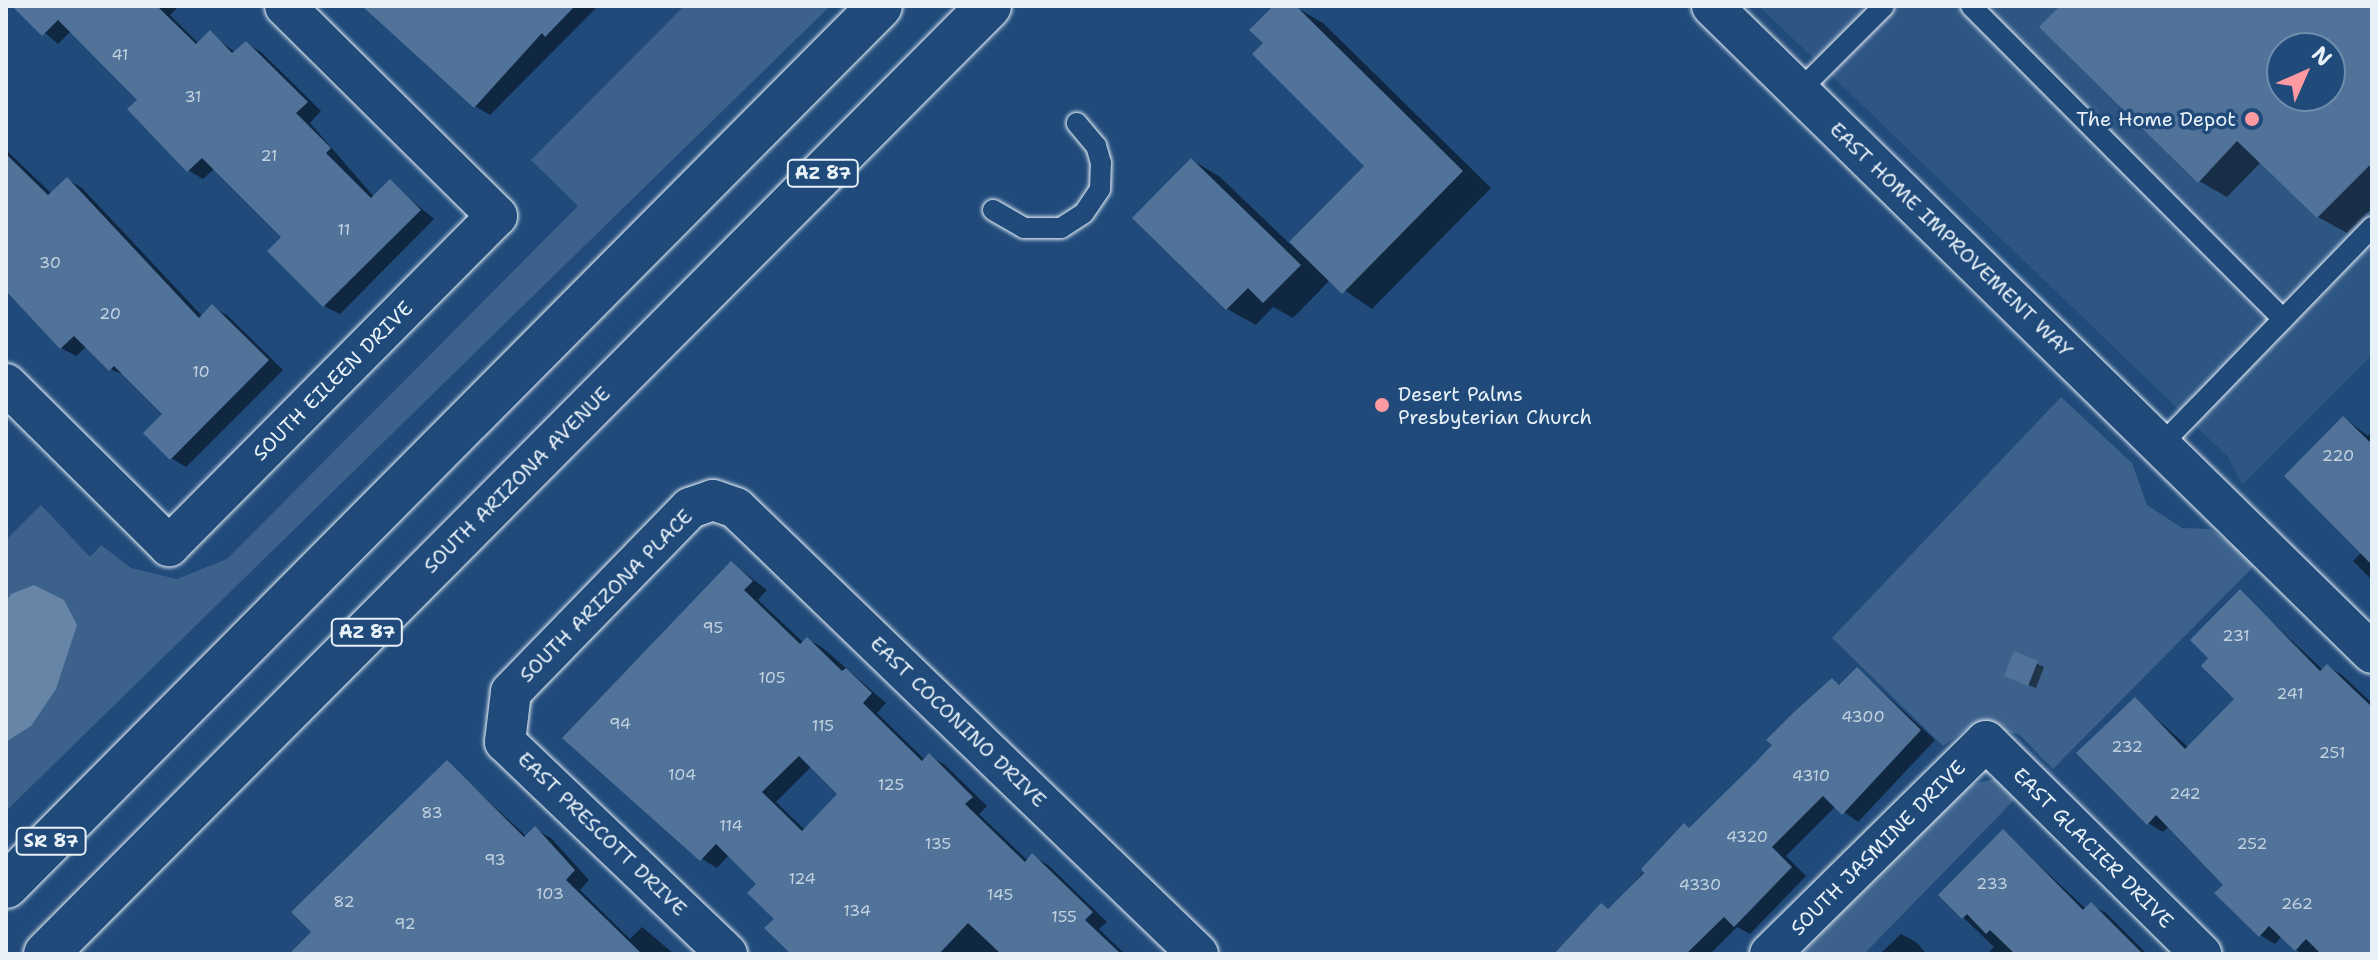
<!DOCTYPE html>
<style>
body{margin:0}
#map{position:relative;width:2378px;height:960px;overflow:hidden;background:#1f4a7a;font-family:"Shantell Sans",sans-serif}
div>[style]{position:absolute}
.built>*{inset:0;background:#2e5683}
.green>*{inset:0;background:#3c628c}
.water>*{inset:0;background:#6685a7}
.shadow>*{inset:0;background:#0007}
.building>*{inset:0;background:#517399}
.roads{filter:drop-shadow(0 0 2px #e8f1f8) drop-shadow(0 0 2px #e8f1f8)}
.service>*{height:20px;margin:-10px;padding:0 10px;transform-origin:10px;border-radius:10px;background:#1f4a7a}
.minor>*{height:40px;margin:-20px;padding:0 20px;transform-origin:20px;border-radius:20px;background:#1f4a7a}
.primary>*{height:44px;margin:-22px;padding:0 22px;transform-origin:22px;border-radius:22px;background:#1f4a7a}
.dots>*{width:22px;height:22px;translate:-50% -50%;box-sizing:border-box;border:4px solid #1f4a7a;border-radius:50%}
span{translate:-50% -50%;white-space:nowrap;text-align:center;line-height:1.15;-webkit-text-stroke:7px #1f4a7a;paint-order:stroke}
.number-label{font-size:16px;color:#c2d2e0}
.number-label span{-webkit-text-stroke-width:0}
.shield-label span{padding:2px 6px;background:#1f4a7a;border:2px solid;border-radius:6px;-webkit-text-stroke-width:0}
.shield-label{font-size:18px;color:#e8f1f8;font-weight:700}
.poi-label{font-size:20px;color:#e8f1f8}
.right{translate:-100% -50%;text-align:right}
.left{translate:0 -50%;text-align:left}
.street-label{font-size:20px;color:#e8f1f8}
.frame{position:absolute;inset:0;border:8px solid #e8f1f8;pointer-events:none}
.north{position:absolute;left:2266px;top:32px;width:80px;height:80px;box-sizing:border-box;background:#1f4a7a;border:2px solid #6f8dac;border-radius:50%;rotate:45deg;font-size:22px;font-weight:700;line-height:32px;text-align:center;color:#e8f1f8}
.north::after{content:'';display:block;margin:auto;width:28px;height:36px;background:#ff9aa2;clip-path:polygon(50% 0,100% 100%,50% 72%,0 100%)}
</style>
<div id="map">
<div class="built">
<i style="clip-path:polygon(evenodd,1759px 6px,2372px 6px,2372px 355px,2242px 485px,2228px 457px,1759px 6px,2282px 48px,2330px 48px,2330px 96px,2282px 96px,2282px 48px)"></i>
</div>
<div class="green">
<i style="clip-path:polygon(684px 6px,830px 6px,6px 811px,6px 540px,41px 505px,90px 557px,101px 545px,131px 568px,177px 579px,227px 559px,578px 206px,531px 160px)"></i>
<i style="clip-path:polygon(2061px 397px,2132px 463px,2147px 505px,2182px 528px,2210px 529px,2257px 563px,2053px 769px,2019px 734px,1970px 727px,1943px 746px,1832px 638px)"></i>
<i style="clip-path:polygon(1995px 779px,2019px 795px,1864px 954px,1800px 954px,1958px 787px)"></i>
</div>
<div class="water">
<i style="clip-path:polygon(34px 585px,64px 600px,77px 625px,56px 689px,31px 726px,6px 742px,6px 602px,11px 594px)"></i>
</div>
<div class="shadow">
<i style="clip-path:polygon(14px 6px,179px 6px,170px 15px,199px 44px,210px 33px,236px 53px,246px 43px,261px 52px,321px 111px,310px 123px,375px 198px,390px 182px,434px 219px,340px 314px,324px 306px,284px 237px,215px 168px,203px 179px,188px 170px,140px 100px,72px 30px,58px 44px)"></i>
<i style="clip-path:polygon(379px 6px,598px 6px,490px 115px,475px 106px)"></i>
<i style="clip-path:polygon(evenodd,2063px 6px,2372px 6px,2372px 208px,2347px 233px,2318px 217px,2261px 162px,2227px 197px,2199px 181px,2063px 6px,2282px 48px,2330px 48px,2330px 96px,2282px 96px,2282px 48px)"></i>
<i style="clip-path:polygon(1295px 7px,1323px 23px,1491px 188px,1372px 309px,1330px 280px,1293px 318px,1273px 307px,1256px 325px,1227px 309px,1192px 160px,1220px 177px,1290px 244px,1367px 166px)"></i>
<i style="clip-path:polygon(6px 150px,52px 194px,67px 179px,82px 188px,203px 317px,212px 307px,227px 315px,283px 370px,186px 467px,171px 458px,165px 414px,127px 376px,110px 369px,87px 346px,76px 356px,61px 348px,6px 289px)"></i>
<i style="clip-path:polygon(2344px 418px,2368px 436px,2372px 431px,2372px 580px,2353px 561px,2362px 552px)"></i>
<i style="clip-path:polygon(evenodd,732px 563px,767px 590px,758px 600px,804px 643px,808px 639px,823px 648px,886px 703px,877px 713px,925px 760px,929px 756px,944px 764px,987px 806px,979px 814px,1028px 861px,1033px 856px,1048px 865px,1107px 922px,1099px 929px,1125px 954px,792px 954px,758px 884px,729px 855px,717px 868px,702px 859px,732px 563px,812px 766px,840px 794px,805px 830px,776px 802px,812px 766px)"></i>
<i style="clip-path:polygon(2240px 592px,2323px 670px,2327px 666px,2342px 675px,2372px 703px,2372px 954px,2301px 954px,2282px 936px,2275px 944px,2260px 935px,2226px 885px,2169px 826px,2163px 832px,2148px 823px,2136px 700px,2189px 748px,2237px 699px,2211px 658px)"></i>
<i style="clip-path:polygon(2016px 654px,2044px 667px,2036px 688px,2014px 679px)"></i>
<i style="clip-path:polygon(1858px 669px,1935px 740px,1858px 822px,1836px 806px,1786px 856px,1806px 876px,1750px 934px,1737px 927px,1710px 954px,1557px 954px,1602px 905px,1610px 910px,1684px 826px,1690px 829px,1756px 765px,1832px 680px,1842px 686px)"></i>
<i style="clip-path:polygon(447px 762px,527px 837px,535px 829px,551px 838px,589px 880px,580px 890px,630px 939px,642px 927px,674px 954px,307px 954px,313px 931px)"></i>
<i style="clip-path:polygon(2003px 831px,2086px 909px,2091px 905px,2106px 913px,2147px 954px,1987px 954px,1994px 947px,1940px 895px)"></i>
<i style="clip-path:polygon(1901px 934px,1916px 942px,1927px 954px,1880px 954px)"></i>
</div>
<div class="building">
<i style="clip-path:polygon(12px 6px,157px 6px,196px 44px,210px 30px,232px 53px,246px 41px,308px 102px,296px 113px,331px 148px,326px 153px,371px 198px,390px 179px,421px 210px,323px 307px,267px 251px,281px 237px,202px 158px,187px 172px,127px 109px,137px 100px,58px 20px,42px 36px)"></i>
<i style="clip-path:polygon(362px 6px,575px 6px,545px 37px,542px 33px,474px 108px)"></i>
<i style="clip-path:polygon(1273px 6px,1296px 6px,1463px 171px,1342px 294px,1289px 242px,1364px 166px,1252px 54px,1263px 43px,1249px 30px)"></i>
<i style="clip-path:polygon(evenodd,2060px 6px,2372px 6px,2372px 163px,2317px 218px,2237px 141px,2198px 183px,2039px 27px,2060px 6px,2282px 48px,2330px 48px,2330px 96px,2282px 96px,2282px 48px)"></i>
<i style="clip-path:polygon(6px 154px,48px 195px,67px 177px,199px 318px,212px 304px,269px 360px,170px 460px,143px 433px,162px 414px,114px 366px,109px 371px,74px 336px,60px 349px,6px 291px)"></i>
<i style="clip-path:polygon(1191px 158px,1301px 265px,1263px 303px,1248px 288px,1226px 310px,1132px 218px)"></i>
<i style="clip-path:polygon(2343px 416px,2372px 444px,2372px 565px,2284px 476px)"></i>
<i style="clip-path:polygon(evenodd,731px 561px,753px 581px,744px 590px,800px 644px,807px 637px,842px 671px,846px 668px,872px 693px,863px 703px,922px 761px,929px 753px,973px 797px,965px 804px,1025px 862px,1032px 853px,1093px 912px,1085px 920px,1121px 954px,1001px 954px,968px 923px,939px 954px,791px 954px,764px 928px,774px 919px,747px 893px,756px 884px,716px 844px,700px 861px,562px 738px,731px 561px,799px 756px,837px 794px,802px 831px,762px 792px,799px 756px)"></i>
<i style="clip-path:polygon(2240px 589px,2320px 671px,2327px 664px,2372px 707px,2372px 954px,2321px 954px,2306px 939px,2295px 951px,2269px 926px,2259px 937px,2214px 893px,2223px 885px,2182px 842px,2156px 815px,2147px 825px,2076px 753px,2135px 697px,2185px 749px,2234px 699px,2201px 666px,2208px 658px,2190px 640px)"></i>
<i style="clip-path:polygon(2014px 651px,2038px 661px,2028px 686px,2004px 676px)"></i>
<i style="clip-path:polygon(1857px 667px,1921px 730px,1842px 815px,1823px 796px,1772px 847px,1792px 867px,1734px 927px,1724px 917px,1686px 954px,1554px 954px,1601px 903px,1608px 909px,1644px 873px,1641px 869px,1684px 823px,1689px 828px,1754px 764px,1772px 745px,1766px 740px,1793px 713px,1832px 678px,1839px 685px)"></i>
<i style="clip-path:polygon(447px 760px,524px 837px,535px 826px,575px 870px,566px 880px,642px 954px,289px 954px,311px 932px,291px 912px)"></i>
<i style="clip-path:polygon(2003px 829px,2083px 910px,2091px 902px,2143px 954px,2015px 954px,1990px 930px,1986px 934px,1967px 914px,1962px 919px,1938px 895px)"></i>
</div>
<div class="roads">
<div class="service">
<i style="left:1971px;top:6px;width:442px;rotate:45.1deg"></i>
<i style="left:1799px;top:91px;width:120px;rotate:-45deg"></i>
<i style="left:993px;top:210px;width:36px;rotate:30deg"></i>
<i style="left:1024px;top:228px;width:37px"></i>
<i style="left:1061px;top:228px;width:27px;rotate:-33deg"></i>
<i style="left:1084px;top:213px;width:29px;rotate:-56deg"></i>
<i style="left:1100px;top:189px;width:26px;rotate:-88deg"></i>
<i style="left:1101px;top:163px;width:18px;rotate:-106deg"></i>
<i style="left:1096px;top:146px;width:30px;rotate:-130deg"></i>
<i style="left:2160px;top:446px;width:305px;rotate:-45.9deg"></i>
</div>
<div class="minor">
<i style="left:1712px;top:6px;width:924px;rotate:44.43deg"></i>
<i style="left:6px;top:384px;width:230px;rotate:44.8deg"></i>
<i style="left:169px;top:546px;width:465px;rotate:-45.2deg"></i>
<i style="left:497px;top:216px;width:298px;rotate:-135.3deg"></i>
<i style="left:727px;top:954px;width:307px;rotate:-136.3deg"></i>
<i style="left:505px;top:742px;width:50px;rotate:-83.2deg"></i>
<i style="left:511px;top:692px;width:257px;rotate:-45.8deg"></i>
<i style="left:690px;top:508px;width:24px;rotate:-19deg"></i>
<i style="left:713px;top:500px;width:24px;rotate:19deg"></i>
<i style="left:736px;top:508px;width:642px;rotate:43.99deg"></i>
<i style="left:1770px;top:954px;width:303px;rotate:-44.6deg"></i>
<i style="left:1986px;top:741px;width:303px;rotate:44.7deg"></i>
</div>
<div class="primary">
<i style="left:6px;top:886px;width:1240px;rotate:-45.2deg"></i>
<i style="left:46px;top:954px;width:1337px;rotate:-45.15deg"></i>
</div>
</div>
<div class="dots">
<i style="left:2252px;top:119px;background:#ff9aa2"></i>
<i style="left:1382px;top:405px;background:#ff9aa2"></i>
</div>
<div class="number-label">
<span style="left:120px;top:55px">41</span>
<span style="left:193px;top:97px">31</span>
<span style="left:269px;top:156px">21</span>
<span style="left:344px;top:230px">11</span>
<span style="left:50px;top:263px">30</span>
<span style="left:110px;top:314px">20</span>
<span style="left:201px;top:372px">10</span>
<span style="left:2338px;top:456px">220</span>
<span style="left:713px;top:628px">95</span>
<span style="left:2236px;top:636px">231</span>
<span style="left:772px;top:678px">105</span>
<span style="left:2290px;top:694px">241</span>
<span style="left:1863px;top:717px">4300</span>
<span style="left:620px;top:724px">94</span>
<span style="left:823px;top:726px">115</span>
<span style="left:2127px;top:747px">232</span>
<span style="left:2332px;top:753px">251</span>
<span style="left:682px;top:775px">104</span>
<span style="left:1811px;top:776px">4310</span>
<span style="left:891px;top:785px">125</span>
<span style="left:2185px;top:794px">242</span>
<span style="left:432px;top:813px">83</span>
<span style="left:731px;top:826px">114</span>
<span style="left:1747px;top:837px">4320</span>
<span style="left:938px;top:844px">135</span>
<span style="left:2252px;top:844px">252</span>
<span style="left:495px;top:860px">93</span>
<span style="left:802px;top:879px">124</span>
<span style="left:1992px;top:884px">233</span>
<span style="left:1700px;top:885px">4330</span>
<span style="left:550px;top:894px">103</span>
<span style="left:1000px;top:895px">145</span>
<span style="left:344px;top:902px">82</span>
<span style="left:2297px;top:904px">262</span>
<span style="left:857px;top:911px">134</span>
<span style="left:1064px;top:917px">155</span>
<span style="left:405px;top:924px">92</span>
</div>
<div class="shield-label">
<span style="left:823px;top:173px">AZ 87</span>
<span style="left:367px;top:632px">AZ 87</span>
<span style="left:51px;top:841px">SR 87</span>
</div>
<div class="poi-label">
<span class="right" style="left:2236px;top:119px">The Home Depot</span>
<span class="left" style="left:1398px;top:406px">Desert Palms<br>Presbyterian Church</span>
</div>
<div class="street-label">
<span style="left:1951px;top:240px;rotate:44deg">EAST HOME IMPROVEMENT WAY</span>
<span style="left:333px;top:381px;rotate:-45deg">SOUTH EILEEN DRIVE</span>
<span style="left:517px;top:480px;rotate:-45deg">SOUTH ARIZONA AVENUE</span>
<span style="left:606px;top:596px;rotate:-45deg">SOUTH ARIZONA PLACE</span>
<span style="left:958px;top:722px;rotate:44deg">EAST COCONINO DRIVE</span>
<span style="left:602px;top:834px;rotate:44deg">EAST PRESCOTT DRIVE</span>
<span style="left:1878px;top:848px;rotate:-45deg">SOUTH JASMINE DRIVE</span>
<span style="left:2093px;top:848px;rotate:45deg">EAST GLACIER DRIVE</span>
</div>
<div class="frame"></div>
<div class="north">N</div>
</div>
